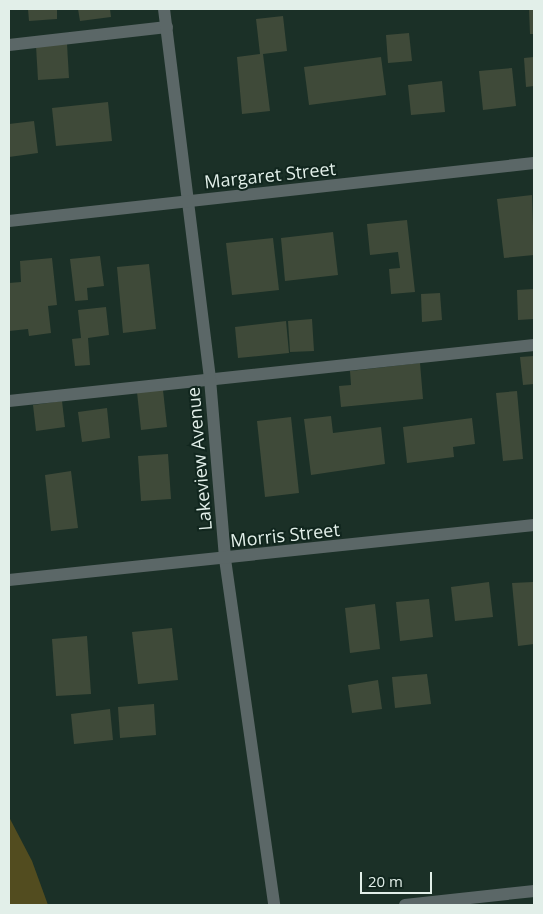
<!DOCTYPE html>
<style>
body{margin:0}
#map{position:relative;width:543px;height:914px;overflow:hidden;background:#1b3027;font-family:"Open Sans",sans-serif}
div>[style]{position:absolute}
.green>*{inset:0;background:#524c1f}
.building>*{inset:0;background:#3f4a39}
.service>*{height:12px;margin:-6px;padding:0 6px;transform-origin:6px;border-radius:6px;background:#5b6767}
.minor>*{height:12px;margin:-6px;padding:0 6px;transform-origin:6px;border-radius:6px;background:#5b6767}
span{translate:-50% -50%;white-space:nowrap;text-align:center;line-height:1.15;-webkit-text-stroke:4px #11261e;paint-order:stroke}
.street-label{font-size:18px;color:#e2efe9}
.frame{position:absolute;inset:0;border:10px solid #e2efe9;pointer-events:none}
.scale{position:absolute;left:360px;top:872px;width:72px;height:22px;box-sizing:border-box;border:2px solid #e2efe9;border-top:0;padding-left:6px;font-size:15px;line-height:18px;white-space:nowrap;color:#e2efe9;-webkit-text-stroke:4px #11261e;paint-order:stroke}
</style>
<div id="map">
<div class="green">
<i style="clip-path:polygon(9px 817px,32px 861px,48px 905px,9px 905px)"></i>
</div>
<div class="building">
<i style="clip-path:polygon(28px 9px,57px 9px,57px 19px,29px 21px)"></i>
<i style="clip-path:polygon(78px 9px,110px 9px,111px 17px,80px 21px)"></i>
<i style="clip-path:polygon(529px 9px,534px 9px,534px 34px,530px 34px)"></i>
<i style="clip-path:polygon(283px 16px,287px 51px,263px 54px,270px 111px,242px 114px,237px 57px,260px 54px,256px 19px)"></i>
<i style="clip-path:polygon(409px 33px,412px 61px,388px 63px,386px 35px)"></i>
<i style="clip-path:polygon(67px 44px,69px 78px,38px 80px,36px 46px)"></i>
<i style="clip-path:polygon(381px 57px,386px 95px,309px 105px,304px 67px)"></i>
<i style="clip-path:polygon(534px 57px,534px 86px,526px 87px,524px 58px)"></i>
<i style="clip-path:polygon(512px 68px,516px 106px,483px 110px,479px 71px)"></i>
<i style="clip-path:polygon(442px 81px,445px 112px,411px 115px,408px 85px)"></i>
<i style="clip-path:polygon(108px 102px,112px 141px,56px 146px,52px 108px)"></i>
<i style="clip-path:polygon(34px 121px,38px 153px,9px 157px,9px 124px)"></i>
<i style="clip-path:polygon(532px 195px,534px 255px,504px 258px,497px 199px)"></i>
<i style="clip-path:polygon(407px 220px,415px 292px,391px 294px,389px 269px,400px 268px,398px 252px,370px 255px,367px 224px)"></i>
<i style="clip-path:polygon(333px 232px,338px 275px,285px 281px,281px 238px)"></i>
<i style="clip-path:polygon(273px 238px,279px 290px,232px 295px,226px 243px)"></i>
<i style="clip-path:polygon(100px 256px,104px 286px,87px 288px,88px 300px,75px 301px,70px 259px)"></i>
<i style="clip-path:polygon(52px 258px,57px 305px,48px 306px,51px 333px,29px 336px,28px 329px,9px 331px,9px 283px,21px 282px,20px 261px)"></i>
<i style="clip-path:polygon(149px 264px,156px 329px,123px 333px,117px 267px)"></i>
<i style="clip-path:polygon(534px 289px,534px 319px,518px 320px,517px 290px)"></i>
<i style="clip-path:polygon(440px 293px,442px 320px,422px 322px,421px 294px)"></i>
<i style="clip-path:polygon(106px 307px,109px 335px,88px 338px,90px 365px,75px 366px,72px 339px,81px 338px,78px 310px)"></i>
<i style="clip-path:polygon(312px 319px,314px 351px,290px 352px,288px 321px)"></i>
<i style="clip-path:polygon(286px 321px,289px 353px,238px 358px,235px 327px)"></i>
<i style="clip-path:polygon(534px 356px,534px 384px,523px 385px,520px 357px)"></i>
<i style="clip-path:polygon(420px 363px,423px 399px,341px 407px,339px 386px,351px 385px,350px 371px)"></i>
<i style="clip-path:polygon(163px 390px,167px 427px,141px 430px,137px 392px)"></i>
<i style="clip-path:polygon(517px 391px,523px 459px,503px 461px,496px 393px)"></i>
<i style="clip-path:polygon(62px 401px,65px 427px,36px 431px,33px 405px)"></i>
<i style="clip-path:polygon(107px 408px,110px 438px,82px 442px,78px 412px)"></i>
<i style="clip-path:polygon(331px 416px,333px 433px,381px 427px,385px 464px,311px 475px,304px 419px)"></i>
<i style="clip-path:polygon(291px 417px,299px 493px,265px 497px,257px 421px)"></i>
<i style="clip-path:polygon(472px 418px,475px 444px,453px 447px,454px 457px,407px 463px,403px 427px)"></i>
<i style="clip-path:polygon(168px 454px,171px 499px,141px 501px,138px 456px)"></i>
<i style="clip-path:polygon(71px 471px,78px 528px,51px 531px,45px 475px)"></i>
<i style="clip-path:polygon(489px 582px,493px 617px,455px 621px,451px 587px)"></i>
<i style="clip-path:polygon(533px 582px,534px 644px,518px 646px,512px 583px)"></i>
<i style="clip-path:polygon(429px 599px,433px 637px,400px 641px,396px 602px)"></i>
<i style="clip-path:polygon(375px 604px,380px 649px,350px 653px,345px 608px)"></i>
<i style="clip-path:polygon(172px 628px,178px 680px,138px 684px,132px 632px)"></i>
<i style="clip-path:polygon(87px 636px,91px 694px,56px 696px,52px 639px)"></i>
<i style="clip-path:polygon(427px 674px,431px 704px,395px 708px,392px 677px)"></i>
<i style="clip-path:polygon(378px 680px,382px 709px,352px 713px,348px 685px)"></i>
<i style="clip-path:polygon(154px 704px,156px 735px,120px 738px,118px 707px)"></i>
<i style="clip-path:polygon(110px 709px,113px 740px,74px 744px,71px 714px)"></i>
</div>
<div class="service">
<i style="left:9px;top:45px;width:159px;rotate:-6.5deg"></i>
<i style="left:9px;top:401px;width:528px;rotate:-6.09deg"></i>
</div>
<div class="minor">
<i style="left:164px;top:9px;width:373px;rotate:82.9deg"></i>
<i style="left:210px;top:379px;width:181px;rotate:85.2deg"></i>
<i style="left:225px;top:559px;width:349px;rotate:81.9deg"></i>
<i style="left:9px;top:221px;width:528px;rotate:-6.3deg"></i>
<i style="left:9px;top:580px;width:528px;rotate:-5.98deg"></i>
<i style="left:405px;top:905px;width:130px;rotate:-6.2deg"></i>
</div>
<div class="street-label">
<span style="left:270px;top:175px;rotate:-6deg">Margaret Street</span>
<span style="left:199px;top:459px;rotate:-95deg">Lakeview Avenue</span>
<span style="left:285px;top:535px;rotate:-6deg">Morris Street</span>
</div>
<div class="frame"></div>
<div class="scale">20 m</div>
</div>
